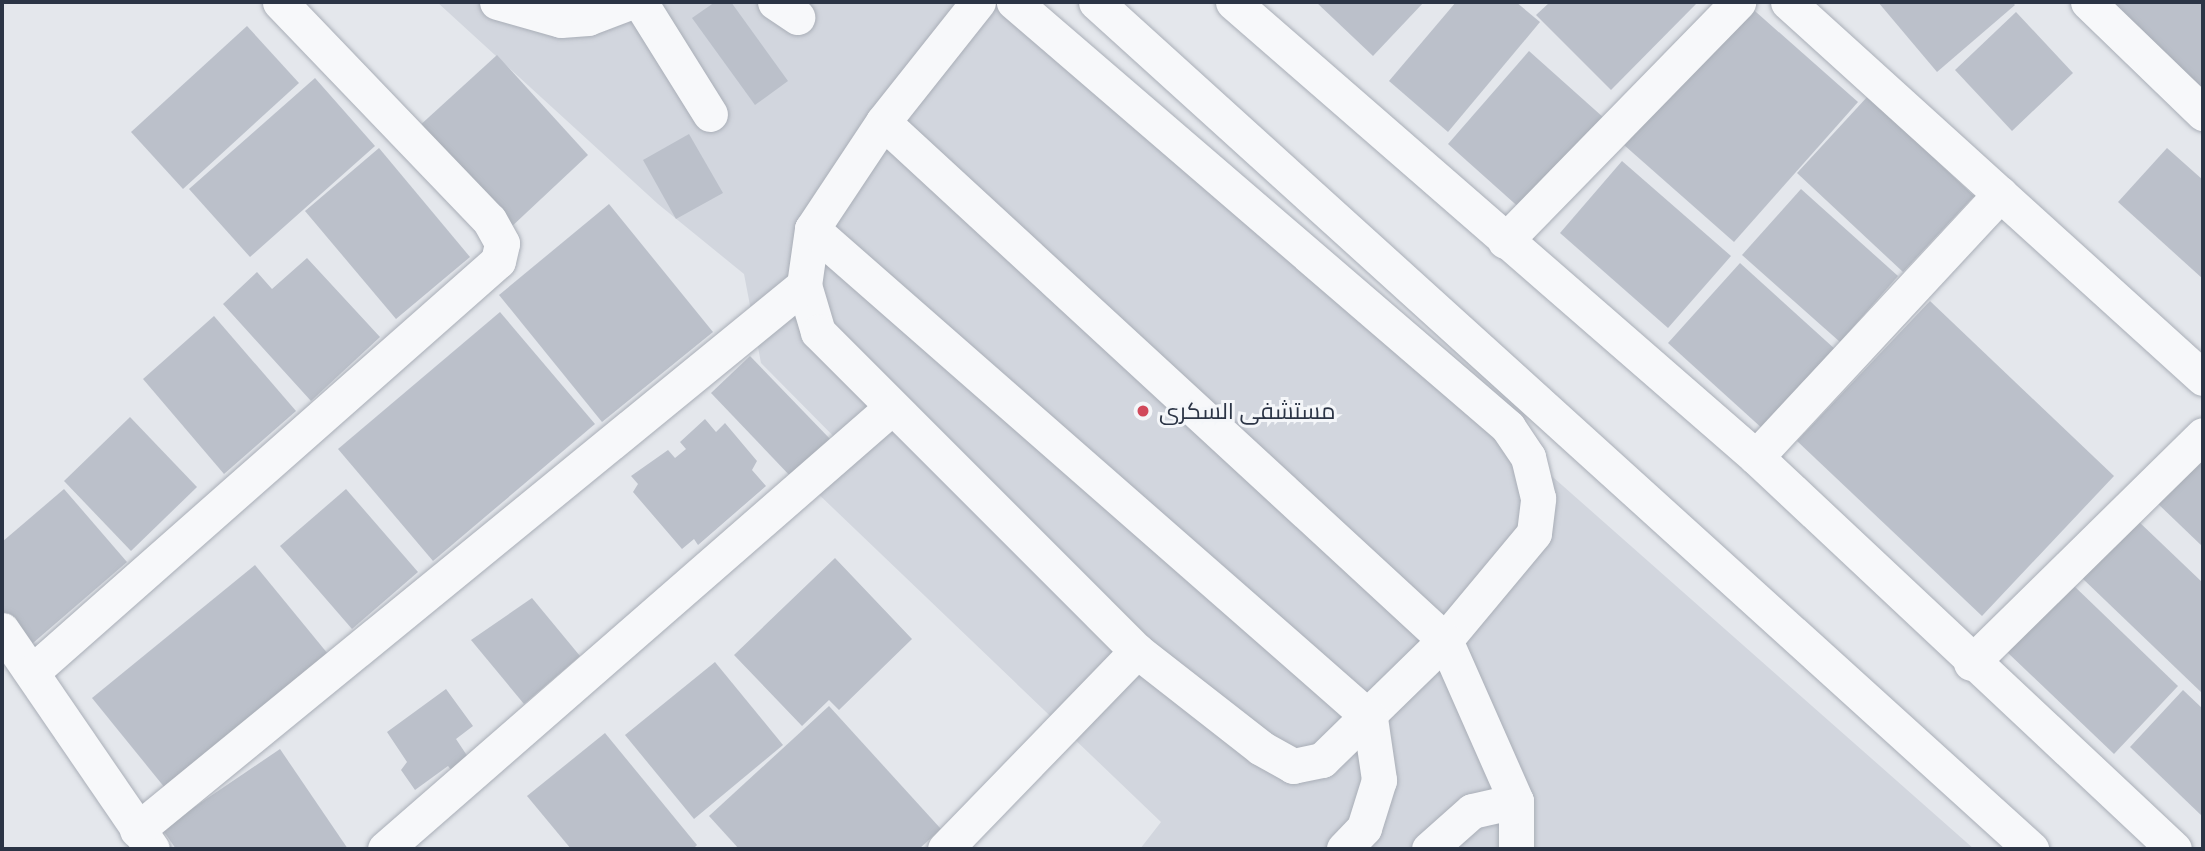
<!DOCTYPE html>
<meta charset="utf-8">
<style>
body{margin:0}
#map{position:relative;width:2205px;height:851px;overflow:hidden;background:#e4e7ec;font-family:"Public Sans",Cairo,sans-serif}
div>[style]{position:absolute}
.built>*{inset:0;background:#d2d6de}
.building>*{inset:0;background:#bbc0ca}
.roads{filter:drop-shadow(0 0 2px #a9aeb7) drop-shadow(0 0 2px #a9aeb7)}
.minor>*{height:35px;margin:-17.5px;padding:0 17.5px;transform-origin:17.5px;border-radius:17.5px;background:#f7f8fa}
.dots>*{width:19px;height:19px;translate:-50% -50%;box-sizing:border-box;border:4px solid #f4f6f9;border-radius:50%}
span{translate:-50% -50%;white-space:nowrap;text-align:center;line-height:1.15;-webkit-text-stroke:6px #f4f6f9;paint-order:stroke}
.poi-label{font-size:23px;color:#2b3445}
.left{translate:0 -50%;text-align:left}
.frame{position:absolute;inset:0;border:4px solid #2b3445;pointer-events:none}
</style>
<div id="map">
<div class="built">
<i style="clip-path:polygon(437px 2px,1015px 2px,1974px 849px,1140px 849px,1161px 822px,810px 486px,855px 458px,761px 363px,744px 274px,658px 204px)"></i>
</div>
<div class="building">
<i style="clip-path:polygon(715px 2px,731px 2px,788px 81px,755px 105px,692px 18px)"></i>
<i style="clip-path:polygon(1316px 2px,1424px 2px,1373px 56px)"></i>
<i style="clip-path:polygon(1456px 2px,1516px 2px,1540px 22px,1448px 132px,1389px 81px)"></i>
<i style="clip-path:polygon(1550px 2px,1698px 2px,1611px 90px,1536px 15px)"></i>
<i style="clip-path:polygon(1878px 2px,2012px 2px,2015px 5px,1937px 72px)"></i>
<i style="clip-path:polygon(2107px 2px,2203px 2px,2203px 102px)"></i>
<i style="clip-path:polygon(1747px 4px,1858px 102px,1734px 242px,1624px 145px)"></i>
<i style="clip-path:polygon(2016px 12px,2073px 73px,2012px 131px,1955px 70px)"></i>
<i style="clip-path:polygon(247px 26px,299px 83px,183px 189px,131px 132px)"></i>
<i style="clip-path:polygon(1529px 51px,1604px 118px,1523px 211px,1448px 144px)"></i>
<i style="clip-path:polygon(497px 55px,588px 155px,509px 229px,417px 128px)"></i>
<i style="clip-path:polygon(315px 78px,375px 146px,250px 257px,189px 189px)"></i>
<i style="clip-path:polygon(1868px 96px,1974px 196px,1903px 272px,1797px 173px)"></i>
<i style="clip-path:polygon(689px 134px,723px 193px,676px 219px,643px 160px)"></i>
<i style="clip-path:polygon(379px 148px,470px 257px,396px 319px,305px 211px)"></i>
<i style="clip-path:polygon(2167px 148px,2203px 180px,2203px 279px,2118px 202px)"></i>
<i style="clip-path:polygon(1622px 161px,1731px 256px,1668px 328px,1560px 233px)"></i>
<i style="clip-path:polygon(1801px 189px,1898px 276px,1840px 342px,1742px 255px)"></i>
<i style="clip-path:polygon(609px 204px,713px 332px,602px 422px,499px 295px)"></i>
<i style="clip-path:polygon(307px 258px,380px 337px,311px 401px,223px 304px,257px 272px,272px 289px)"></i>
<i style="clip-path:polygon(1740px 263px,1836px 350px,1764px 430px,1668px 343px)"></i>
<i style="clip-path:polygon(1930px 301px,2114px 476px,1982px 616px,1797px 441px)"></i>
<i style="clip-path:polygon(500px 312px,595px 424px,433px 561px,338px 449px)"></i>
<i style="clip-path:polygon(214px 316px,296px 411px,224px 474px,143px 379px)"></i>
<i style="clip-path:polygon(750px 356px,832px 441px,793px 479px,711px 393px)"></i>
<i style="clip-path:polygon(130px 417px,197px 487px,131px 551px,64px 481px)"></i>
<i style="clip-path:polygon(705px 419px,716px 432px,725px 423px,757px 461px,752px 470px,766px 486px,698px 545px,694px 539px,682px 549px,633px 492px,638px 484px,631px 476px,668px 450px,675px 458px,686px 449px,680px 442px)"></i>
<i style="clip-path:polygon(2203px 447px,2203px 547px,2154px 500px)"></i>
<i style="clip-path:polygon(64px 489px,127px 562px,26px 649px,2px 620px,2px 542px)"></i>
<i style="clip-path:polygon(346px 489px,418px 572px,352px 629px,280px 546px)"></i>
<i style="clip-path:polygon(2137px 520px,2203px 583px,2203px 694px,2082px 578px)"></i>
<i style="clip-path:polygon(835px 558px,912px 639px,839px 710px,829px 700px,802px 726px,734px 655px)"></i>
<i style="clip-path:polygon(255px 565px,328px 654px,165px 788px,92px 698px)"></i>
<i style="clip-path:polygon(2072px 584px,2178px 686px,2114px 754px,2007px 652px)"></i>
<i style="clip-path:polygon(532px 598px,580px 656px,524px 704px,471px 640px)"></i>
<i style="clip-path:polygon(715px 662px,783px 745px,694px 819px,625px 735px)"></i>
<i style="clip-path:polygon(446px 689px,473px 726px,456px 739px,470px 760px,453px 772px,448px 766px,415px 790px,401px 770px,407px 762px,387px 732px)"></i>
<i style="clip-path:polygon(2183px 690px,2203px 709px,2203px 817px,2130px 747px)"></i>
<i style="clip-path:polygon(829px 706px,941px 829px,919px 849px,739px 849px,709px 816px)"></i>
<i style="clip-path:polygon(605px 733px,697px 845px,693px 849px,571px 849px,527px 796px)"></i>
<i style="clip-path:polygon(280px 749px,348px 849px,176px 849px,162px 829px)"></i>
</div>
<div class="roads">
<div class="minor">
<i style="left:497px;top:2px;width:66px;rotate:15.7deg"></i>
<i style="left:561px;top:20px;width:27px;rotate:-4deg"></i>
<i style="left:588px;top:18px;width:45px;rotate:-20.9deg"></i>
<i style="left:640px;top:2px;width:132px;rotate:58deg"></i>
<i style="left:775px;top:2px;width:27px;rotate:34deg"></i>
<i style="left:978px;top:2px;width:153px;rotate:128.4deg"></i>
<i style="left:883px;top:122px;width:128px;rotate:123.6deg"></i>
<i style="left:812px;top:229px;width:57px;rotate:98.1deg"></i>
<i style="left:804px;top:285px;width:49px;rotate:73.4deg"></i>
<i style="left:818px;top:332px;width:451px;rotate:45deg"></i>
<i style="left:1137px;top:651px;width:157px;rotate:38deg"></i>
<i style="left:1261px;top:748px;width:37px;rotate:29deg"></i>
<i style="left:1293px;top:766px;width:30px;rotate:-12deg"></i>
<i style="left:1322px;top:760px;width:172px;rotate:-44.3deg"></i>
<i style="left:1445px;top:640px;width:139px;rotate:-50.2deg"></i>
<i style="left:1534px;top:533px;width:35px;rotate:-83deg"></i>
<i style="left:1538px;top:498px;width:42px;rotate:-103.7deg"></i>
<i style="left:1528px;top:457px;width:36px;rotate:-124deg"></i>
<i style="left:1508px;top:427px;width:652px;rotate:-139.29deg"></i>
<i style="left:1096px;top:2px;width:1262px;rotate:42.17deg"></i>
<i style="left:1233px;top:2px;width:693px;rotate:41.02deg"></i>
<i style="left:1756px;top:457px;width:573px;rotate:43.16deg"></i>
<i style="left:1788px;top:2px;width:560px;rotate:42.18deg"></i>
<i style="left:2088px;top:2px;width:160px;rotate:44deg"></i>
<i style="left:883px;top:122px;width:764px;rotate:42.67deg"></i>
<i style="left:1445px;top:640px;width:176px;rotate:66.2deg"></i>
<i style="left:1516px;top:801px;width:48px;rotate:90deg"></i>
<i style="left:812px;top:229px;width:742px;rotate:41.23deg"></i>
<i style="left:1370px;top:718px;width:63px;rotate:81.7deg"></i>
<i style="left:1379px;top:780px;width:50px;rotate:107.4deg"></i>
<i style="left:1364px;top:828px;width:29px;rotate:134deg"></i>
<i style="left:1505px;top:241px;width:334px;rotate:-45.7deg"></i>
<i style="left:1756px;top:457px;width:359px;rotate:-47.1deg"></i>
<i style="left:2px;top:630px;width:265px;rotate:55.6deg"></i>
<i style="left:1971px;top:663px;width:325px;rotate:-44.5deg"></i>
<i style="left:32px;top:672px;width:621px;rotate:-41.41deg"></i>
<i style="left:498px;top:261px;width:18px;rotate:-77deg"></i>
<i style="left:502px;top:243px;width:26px;rotate:-119deg"></i>
<i style="left:489px;top:220px;width:302px;rotate:-133.8deg"></i>
<i style="left:137px;top:830px;width:861px;rotate:-39.25deg"></i>
<i style="left:385px;top:849px;width:670px;rotate:-41.07deg"></i>
<i style="left:945px;top:849px;width:276px;rotate:-45.9deg"></i>
<i style="left:1429px;top:849px;width:57px;rotate:-41.5deg"></i>
<i style="left:1472px;top:811px;width:45px;rotate:-12.8deg"></i>
</div>
</div>
<div class="dots">
<i style="left:1143px;top:411px;background:#d1495b"></i>
</div>
<div class="poi-label">
<span class="left" style="left:1159px;top:411px">مستشفى السكرى</span>
</div>
<div class="frame"></div>
</div>
